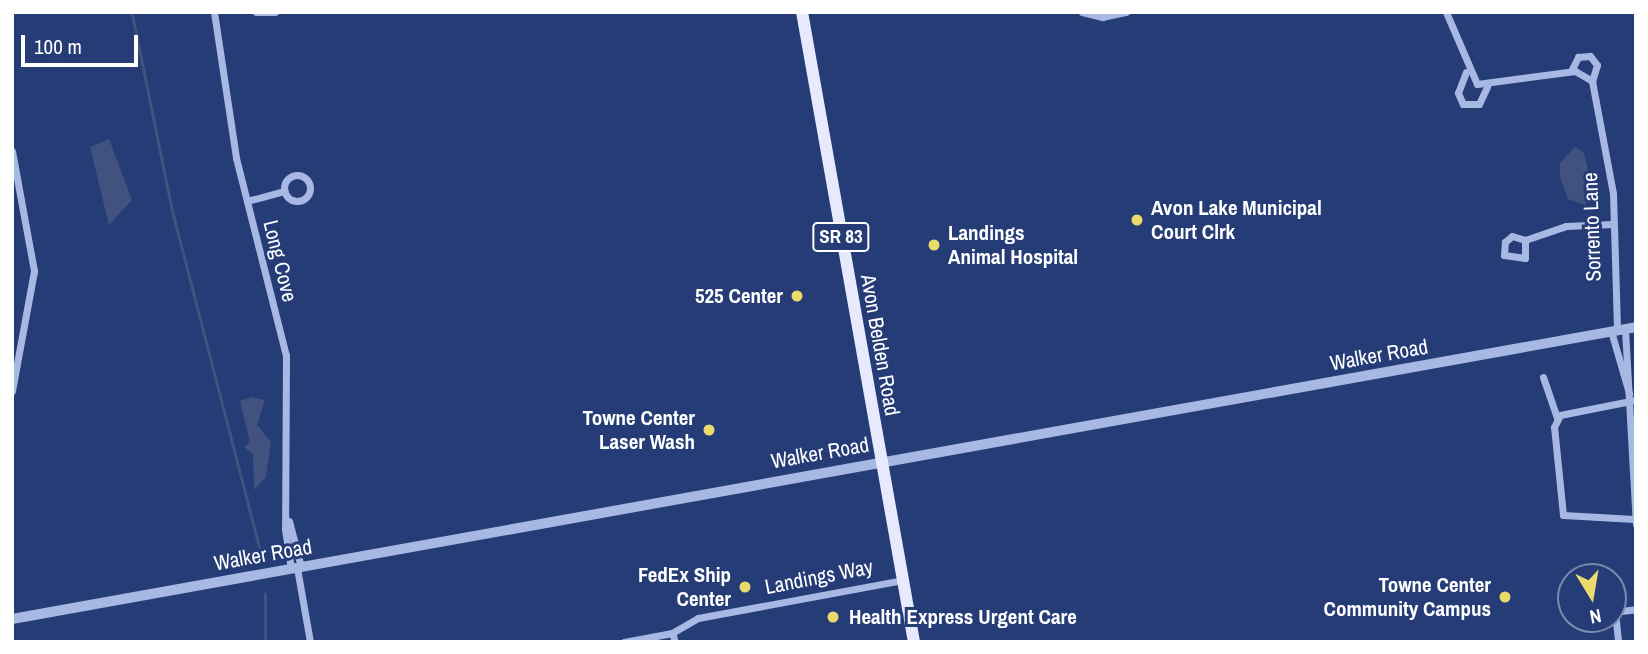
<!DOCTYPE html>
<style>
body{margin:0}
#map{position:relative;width:1648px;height:654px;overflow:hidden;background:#253c77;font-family:"Archivo Narrow",sans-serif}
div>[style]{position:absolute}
.water>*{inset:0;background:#42527e}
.stream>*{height:2.5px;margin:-1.25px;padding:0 1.25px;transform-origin:1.25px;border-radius:1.25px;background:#42527e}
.minor>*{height:7px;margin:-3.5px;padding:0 3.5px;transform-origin:3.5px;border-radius:3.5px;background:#a7b8e3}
.minor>.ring{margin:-3.5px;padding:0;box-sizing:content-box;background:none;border:7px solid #a7b8e3;border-radius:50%}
.tertiary>*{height:10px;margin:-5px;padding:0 5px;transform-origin:5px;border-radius:5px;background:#a7b8e3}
.primary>*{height:12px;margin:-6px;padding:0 6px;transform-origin:6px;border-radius:6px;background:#e6eafc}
.dots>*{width:19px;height:19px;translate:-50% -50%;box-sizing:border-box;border:4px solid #253c77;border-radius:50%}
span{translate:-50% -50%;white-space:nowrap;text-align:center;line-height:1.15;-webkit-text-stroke:6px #253c77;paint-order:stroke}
.shield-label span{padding:2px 5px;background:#253c77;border:2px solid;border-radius:5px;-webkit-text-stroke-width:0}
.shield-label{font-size:19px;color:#fff;font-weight:700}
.poi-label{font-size:21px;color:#fff;font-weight:700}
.left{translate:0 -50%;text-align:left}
.right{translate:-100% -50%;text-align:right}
.street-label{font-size:21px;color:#fff}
.frame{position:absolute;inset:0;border:14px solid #fff;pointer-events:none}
.north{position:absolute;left:1557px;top:563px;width:70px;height:70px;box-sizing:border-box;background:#253c77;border:2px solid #7c8aad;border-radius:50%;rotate:169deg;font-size:19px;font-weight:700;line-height:28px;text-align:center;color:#fff}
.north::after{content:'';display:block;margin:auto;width:24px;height:32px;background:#ebdb6c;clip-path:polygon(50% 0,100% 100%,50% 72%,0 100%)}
.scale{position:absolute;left:21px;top:35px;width:117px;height:32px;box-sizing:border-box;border:4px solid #fff;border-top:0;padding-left:9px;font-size:21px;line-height:24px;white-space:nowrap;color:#fff;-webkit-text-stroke:5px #253c77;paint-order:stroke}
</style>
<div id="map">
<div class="water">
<i style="clip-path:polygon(109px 139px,132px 200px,109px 225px,90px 147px)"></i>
<i style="clip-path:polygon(1575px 147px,1584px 153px,1593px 192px,1585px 205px,1568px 199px,1560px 177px,1560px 163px)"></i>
<i style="clip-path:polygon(251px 397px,265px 400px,257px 425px,271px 442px,266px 477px,254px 490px,253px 454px,244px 447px,250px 442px,240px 401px)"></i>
</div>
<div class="stream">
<i style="left:132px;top:12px;width:201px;rotate:78.5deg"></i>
<i style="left:172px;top:209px;width:355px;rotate:75.5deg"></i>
<i style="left:265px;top:642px;width:48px;rotate:-90deg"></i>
</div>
<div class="minor">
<i style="left:214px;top:12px;width:148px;rotate:81.4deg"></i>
<i style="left:236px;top:158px;width:203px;rotate:75.8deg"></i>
<i style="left:286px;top:355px;width:174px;rotate:90.3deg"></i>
<i style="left:285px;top:529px;width:40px;rotate:81.5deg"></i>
<i style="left:256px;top:12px;width:19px"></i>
<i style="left:1082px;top:12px;width:21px;rotate:14deg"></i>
<i style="left:1102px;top:17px;width:25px;rotate:-12deg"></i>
<i style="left:1446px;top:12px;width:78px;rotate:66.7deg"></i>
<i style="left:1477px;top:84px;width:99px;rotate:-7.6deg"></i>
<i style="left:1575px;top:71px;width:20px;rotate:30deg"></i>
<i style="left:1592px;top:81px;width:114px;rotate:79.4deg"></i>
<i style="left:1613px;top:193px;width:138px;rotate:88.3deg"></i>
<i style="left:1571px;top:71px;width:16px;rotate:-63deg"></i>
<i style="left:1578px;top:57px;width:12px;rotate:-5deg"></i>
<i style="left:1590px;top:56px;width:11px;rotate:52deg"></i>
<i style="left:1597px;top:65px;width:17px;rotate:107deg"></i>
<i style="left:1466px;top:72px;width:22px;rotate:111deg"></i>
<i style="left:1458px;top:93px;width:12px;rotate:66deg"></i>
<i style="left:1463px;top:104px;width:16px"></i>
<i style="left:1479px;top:104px;width:19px;rotate:-65deg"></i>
<i style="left:12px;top:151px;width:122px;rotate:79.6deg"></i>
<i style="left:34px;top:271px;width:122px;rotate:100.4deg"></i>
<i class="ring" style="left:284px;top:175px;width:19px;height:19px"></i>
<i style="left:247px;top:201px;width:39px;rotate:-15deg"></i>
<i style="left:1525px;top:240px;width:18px;rotate:90deg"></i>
<i style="left:1525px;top:258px;width:21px;rotate:-172deg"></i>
<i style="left:1504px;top:255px;width:13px;rotate:-86deg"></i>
<i style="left:1505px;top:242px;width:9px;rotate:-41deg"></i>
<i style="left:1512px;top:236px;width:14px;rotate:17deg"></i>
<i style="left:1525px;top:240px;width:43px;rotate:-18.9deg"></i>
<i style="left:1566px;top:226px;width:47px;rotate:-2.4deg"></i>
<i style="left:1625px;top:329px;width:195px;rotate:86.8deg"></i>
<i style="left:1611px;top:331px;width:65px;rotate:73.8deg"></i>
<i style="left:1543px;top:377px;width:43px;rotate:71.1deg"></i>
<i style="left:1634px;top:519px;width:71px;rotate:-176.8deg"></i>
<i style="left:1563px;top:515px;width:88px;rotate:-95.8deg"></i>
<i style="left:1554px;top:427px;width:13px;rotate:-63deg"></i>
<i style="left:1560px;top:415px;width:77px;rotate:-11.2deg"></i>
<i style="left:289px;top:521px;width:48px;rotate:75.4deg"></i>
<i style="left:297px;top:568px;width:75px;rotate:80deg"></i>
<i style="left:1613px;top:612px;width:23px;rotate:-7deg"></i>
<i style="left:1615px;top:612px;width:30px;rotate:84deg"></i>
<i style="left:624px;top:642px;width:49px;rotate:-10.6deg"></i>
<i style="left:675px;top:642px;width:9px;rotate:-108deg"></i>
<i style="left:672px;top:633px;width:30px;rotate:-30deg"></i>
<i style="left:698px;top:618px;width:208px;rotate:-10.5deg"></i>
</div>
<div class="tertiary">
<i style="left:12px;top:619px;width:1650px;rotate:-10.19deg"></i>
</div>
<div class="primary">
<i style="left:802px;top:12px;width:640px;rotate:79.92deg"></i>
</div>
<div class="dots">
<i style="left:1137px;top:220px;background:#ebdb6c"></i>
<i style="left:934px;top:245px;background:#ebdb6c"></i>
<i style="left:797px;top:296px;background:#ebdb6c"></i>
<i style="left:709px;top:430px;background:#ebdb6c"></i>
<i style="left:745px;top:587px;background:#ebdb6c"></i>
<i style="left:1505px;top:597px;background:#ebdb6c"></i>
<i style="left:833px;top:617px;background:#ebdb6c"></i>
</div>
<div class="shield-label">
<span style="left:841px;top:237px">SR 83</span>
</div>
<div class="poi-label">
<span class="left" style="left:1151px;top:220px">Avon Lake Municipal<br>Court Clrk</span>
<span class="left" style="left:948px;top:245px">Landings<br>Animal Hospital</span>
<span class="right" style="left:783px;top:296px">525 Center</span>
<span class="right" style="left:695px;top:430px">Towne Center<br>Laser Wash</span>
<span class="right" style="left:731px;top:587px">FedEx Ship<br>Center</span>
<span class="right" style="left:1491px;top:597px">Towne Center<br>Community Campus</span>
<span class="left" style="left:849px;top:617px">Health Express Urgent Care</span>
</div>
<div class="street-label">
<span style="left:1592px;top:227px;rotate:-92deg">Sorrento Lane</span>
<span style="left:280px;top:261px;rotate:76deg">Long Cove</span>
<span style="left:880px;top:345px;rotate:80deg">Avon Belden Road</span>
<span style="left:1379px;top:355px;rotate:-10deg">Walker Road</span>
<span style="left:820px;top:453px;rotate:-10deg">Walker Road</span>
<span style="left:263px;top:555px;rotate:-10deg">Walker Road</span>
<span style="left:819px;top:577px;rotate:-11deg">Landings Way</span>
</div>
<div class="frame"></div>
<div class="north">N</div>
<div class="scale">100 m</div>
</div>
